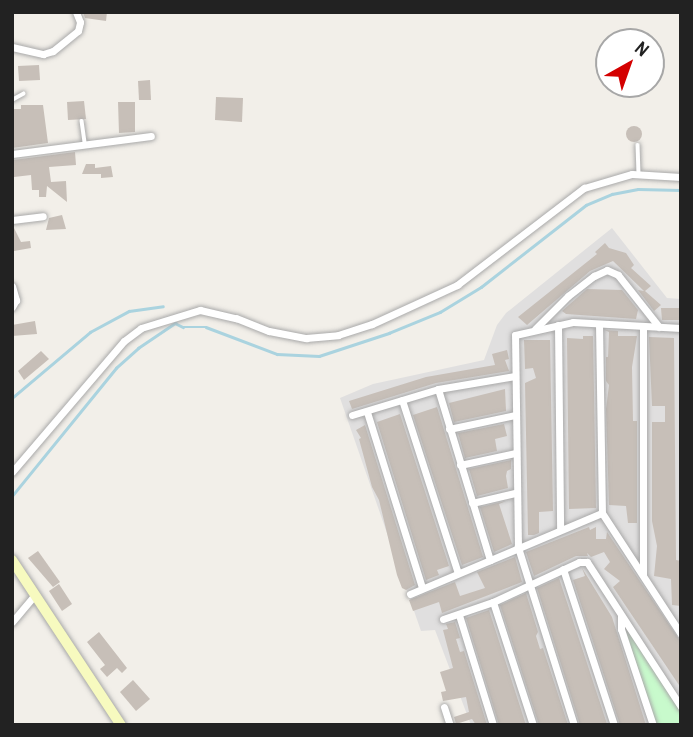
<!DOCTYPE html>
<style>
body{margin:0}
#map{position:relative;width:693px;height:737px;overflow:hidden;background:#f2efe9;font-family:"Archivo Narrow",sans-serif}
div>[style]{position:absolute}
.residential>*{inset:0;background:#e0dfdf}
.park>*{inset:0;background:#c8facc}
.stream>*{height:2.5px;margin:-1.25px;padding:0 1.25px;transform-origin:1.25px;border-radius:1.25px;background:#aad3df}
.building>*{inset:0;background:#c7bfb8}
.round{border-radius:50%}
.roads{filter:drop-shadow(0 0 2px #a9a9a9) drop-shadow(0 0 2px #a9a9a9)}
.service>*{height:3.5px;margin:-1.75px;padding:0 1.75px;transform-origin:1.75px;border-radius:1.75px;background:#fff}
.minor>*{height:7px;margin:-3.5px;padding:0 3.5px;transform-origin:3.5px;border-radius:3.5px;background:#fff}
.secondary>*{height:10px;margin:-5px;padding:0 5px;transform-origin:5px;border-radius:5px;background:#f7fabf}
span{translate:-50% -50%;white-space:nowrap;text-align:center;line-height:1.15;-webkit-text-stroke:7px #fff;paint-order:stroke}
.frame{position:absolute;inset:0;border:14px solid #222;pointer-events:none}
.north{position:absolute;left:595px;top:28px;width:70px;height:70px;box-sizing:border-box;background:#fff;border:2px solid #a7a7a7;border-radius:50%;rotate:40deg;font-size:19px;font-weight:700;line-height:28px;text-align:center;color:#222}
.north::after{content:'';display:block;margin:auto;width:24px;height:32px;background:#d40000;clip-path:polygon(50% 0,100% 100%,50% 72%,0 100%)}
</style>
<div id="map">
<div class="residential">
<i style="clip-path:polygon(612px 228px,667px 298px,681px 299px,681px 725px,471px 725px,435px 630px,421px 631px,340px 398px,373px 384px,484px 360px,497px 325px,506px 313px)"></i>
</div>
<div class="park">
<i style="clip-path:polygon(616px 606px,681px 703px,681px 725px,653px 725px)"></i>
</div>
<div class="stream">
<i style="left:12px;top:398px;width:102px;rotate:-40.2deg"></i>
<i style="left:90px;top:332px;width:44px;rotate:-28.3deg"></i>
<i style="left:129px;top:311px;width:34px;rotate:-8deg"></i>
<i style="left:12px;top:496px;width:165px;rotate:-50.9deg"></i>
<i style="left:116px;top:368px;width:30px;rotate:-42deg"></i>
<i style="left:138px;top:348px;width:45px;rotate:-34deg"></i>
<i style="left:175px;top:323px;width:9px;rotate:27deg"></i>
<i style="left:183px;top:327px;width:23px"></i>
<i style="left:206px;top:327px;width:76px;rotate:20.8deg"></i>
<i style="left:277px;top:354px;width:42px;rotate:2.7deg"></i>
<i style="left:319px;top:356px;width:74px;rotate:-18.2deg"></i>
<i style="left:389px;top:333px;width:55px;rotate:-22.4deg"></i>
<i style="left:440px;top:312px;width:48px;rotate:-31.4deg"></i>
<i style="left:481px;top:287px;width:133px;rotate:-38deg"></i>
<i style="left:586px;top:205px;width:28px;rotate:-23deg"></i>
<i style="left:612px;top:194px;width:26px;rotate:-11deg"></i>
<i style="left:638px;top:189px;width:43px;rotate:1.3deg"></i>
</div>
<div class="building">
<i style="clip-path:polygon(83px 12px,107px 12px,106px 21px,85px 18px)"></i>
<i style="clip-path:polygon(39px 65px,40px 80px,19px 81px,18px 66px)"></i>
<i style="clip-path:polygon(150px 80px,151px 100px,139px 100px,138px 81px)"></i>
<i style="clip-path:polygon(216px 97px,243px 98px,242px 122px,215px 120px)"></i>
<i style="clip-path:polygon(84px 101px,86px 119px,68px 120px,67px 102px)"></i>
<i style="clip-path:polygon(118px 102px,135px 102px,135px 132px,119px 133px)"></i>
<i style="clip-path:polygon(21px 105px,43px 105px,48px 143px,12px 148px,12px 109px,21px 109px)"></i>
<i class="round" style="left:626px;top:126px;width:16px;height:16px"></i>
<i style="clip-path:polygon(75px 152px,76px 165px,49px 167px,51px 182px,66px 181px,67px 202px,47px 186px,46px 197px,39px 197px,39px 190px,32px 190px,31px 175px,14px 177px,13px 160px)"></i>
<i style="clip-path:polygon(86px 164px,95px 164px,95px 168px,111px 166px,113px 177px,101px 178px,101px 174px,82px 174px)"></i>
<i style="clip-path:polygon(62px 215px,66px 229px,46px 230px,49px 218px)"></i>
<i style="clip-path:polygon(13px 226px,21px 242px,30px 241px,31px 248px,14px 251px)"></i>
<i style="clip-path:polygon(605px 243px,609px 248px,626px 253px,634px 265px,631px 268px,651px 286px,645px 291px,661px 305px,654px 311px,638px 290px,644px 291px,613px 261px,590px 271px,527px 325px,518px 317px,597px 254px,595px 252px)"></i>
<i style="clip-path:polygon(587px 289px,622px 290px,638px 310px,636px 319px,566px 314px,562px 311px)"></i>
<i style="clip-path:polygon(661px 308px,681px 308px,681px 320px,662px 320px)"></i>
<i style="clip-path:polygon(35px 321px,37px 334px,12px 336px,12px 325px)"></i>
<i style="clip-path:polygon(605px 330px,618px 331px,618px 336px,637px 336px,632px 367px,633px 421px,637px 421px,637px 523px,628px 523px,626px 506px,609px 505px,606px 409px,609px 385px,606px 381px,606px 357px,608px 357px,609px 332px)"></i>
<i style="clip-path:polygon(583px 336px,593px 336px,596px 508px,569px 509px,567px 338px,583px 339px)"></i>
<i style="clip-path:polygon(649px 337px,674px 338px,676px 560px,681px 561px,681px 606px,672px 605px,671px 579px,654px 576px,657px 546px,652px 521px,652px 422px,665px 422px,665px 406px,652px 406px)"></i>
<i style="clip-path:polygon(524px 340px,550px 340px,553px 511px,539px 512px,539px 533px,534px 535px,528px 535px,525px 383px,536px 378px,533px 368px,525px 369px)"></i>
<i style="clip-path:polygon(507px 350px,509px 359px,505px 360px,509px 371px,436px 383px,352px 409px,349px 401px,426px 377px,495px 365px,492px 354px)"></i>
<i style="clip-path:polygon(41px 351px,49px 359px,24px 380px,18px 371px)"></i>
<i style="clip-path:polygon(505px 389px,506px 411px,454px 422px,449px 403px)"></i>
<i style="clip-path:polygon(437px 407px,483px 557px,462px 565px,413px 415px)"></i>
<i style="clip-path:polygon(400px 414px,449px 566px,437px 570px,439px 575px,426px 580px,377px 422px)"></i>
<i style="clip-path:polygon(504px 424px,507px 436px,495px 439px,497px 451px,465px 458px,458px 433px)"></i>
<i style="clip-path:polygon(365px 425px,415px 585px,406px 590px,402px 588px,397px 575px,379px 500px,372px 487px,359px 439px,361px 438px,356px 430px)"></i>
<i style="clip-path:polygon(511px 460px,511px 469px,507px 471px,506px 476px,508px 488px,477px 496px,469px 469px)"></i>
<i style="clip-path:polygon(506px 501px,499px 504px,512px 544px,494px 552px,480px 507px)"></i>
<i style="clip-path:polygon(589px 527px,590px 530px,596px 527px,596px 539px,606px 539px,607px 532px,681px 642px,681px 688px,613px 587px,620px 581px,604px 569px,610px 562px,604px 552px,591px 557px,587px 553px,588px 556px,576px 556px,534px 576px,526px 552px)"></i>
<i style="clip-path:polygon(38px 551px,60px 582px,53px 587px,28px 558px)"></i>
<i style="clip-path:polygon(515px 557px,522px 582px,442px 613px,439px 602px,413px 611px,409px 600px,455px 582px,460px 596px,485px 588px,477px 572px)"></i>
<i style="clip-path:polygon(582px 568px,612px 617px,646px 725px,620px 725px,573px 580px,585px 576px)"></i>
<i style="clip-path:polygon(559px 578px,607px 724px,606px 725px,580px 725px,537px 588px)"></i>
<i style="clip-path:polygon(59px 584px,72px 604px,62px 611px,49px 591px)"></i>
<i style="clip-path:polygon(526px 593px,538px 632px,536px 636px,540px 649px,543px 648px,568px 725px,539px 725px,500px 605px)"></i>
<i style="clip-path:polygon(489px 610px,526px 725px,499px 725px,466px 618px)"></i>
<i style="clip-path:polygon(455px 622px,460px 638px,456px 639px,460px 652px,464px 651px,487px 725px,476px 725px,472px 719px,456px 724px,454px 717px,469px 712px,466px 697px,443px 701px,441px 692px,446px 691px,440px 672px,453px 668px,443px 630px,448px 629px,446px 624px)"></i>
<i style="clip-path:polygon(99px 632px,127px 668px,122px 673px,117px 668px,107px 677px,100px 669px,105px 665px,87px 642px)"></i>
<i style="clip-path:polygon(133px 680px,150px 699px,136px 711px,120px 692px)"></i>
</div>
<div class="roads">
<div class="service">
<i style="left:12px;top:100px;width:13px;rotate:-29deg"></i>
<i style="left:82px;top:121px;width:22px;rotate:82deg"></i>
<i style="left:638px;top:145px;width:29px;rotate:88deg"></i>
</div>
<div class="minor">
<i style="left:12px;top:47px;width:32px;rotate:13deg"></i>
<i style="left:43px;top:54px;width:10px;rotate:-17deg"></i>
<i style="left:53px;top:51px;width:32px;rotate:-39deg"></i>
<i style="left:78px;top:31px;width:9px;rotate:-77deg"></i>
<i style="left:80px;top:22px;width:11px;rotate:-112deg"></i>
<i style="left:12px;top:154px;width:140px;rotate:-7.4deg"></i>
<i style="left:12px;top:220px;width:31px;rotate:-7deg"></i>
<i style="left:12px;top:286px;width:15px;rotate:74deg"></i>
<i style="left:16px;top:300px;width:8px;rotate:120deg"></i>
<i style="left:599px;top:324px;width:189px;rotate:89.1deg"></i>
<i style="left:602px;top:513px;width:145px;rotate:56.9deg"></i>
<i style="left:558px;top:325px;width:204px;rotate:89.4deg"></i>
<i style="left:643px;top:327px;width:247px;rotate:90deg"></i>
<i style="left:535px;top:329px;width:47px;rotate:-45deg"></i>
<i style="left:568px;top:296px;width:33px;rotate:-38deg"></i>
<i style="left:594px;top:276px;width:14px;rotate:-25deg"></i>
<i style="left:607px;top:270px;width:12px;rotate:24deg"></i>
<i style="left:618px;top:275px;width:66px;rotate:51.7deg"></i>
<i style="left:438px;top:389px;width:179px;rotate:73.1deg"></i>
<i style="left:402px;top:400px;width:182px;rotate:72.1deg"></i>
<i style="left:367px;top:412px;width:183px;rotate:72.6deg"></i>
<i style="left:352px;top:415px;width:90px;rotate:-16.8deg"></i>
<i style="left:438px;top:389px;width:78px;rotate:-9.6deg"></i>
<i style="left:449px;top:429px;width:67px;rotate:-12deg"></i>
<i style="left:460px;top:465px;width:56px;rotate:-12.3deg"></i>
<i style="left:12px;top:472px;width:172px;rotate:-49.5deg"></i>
<i style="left:124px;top:341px;width:21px;rotate:-37deg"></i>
<i style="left:141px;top:328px;width:62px;rotate:-17deg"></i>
<i style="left:200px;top:310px;width:37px;rotate:13deg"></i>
<i style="left:236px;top:318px;width:35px;rotate:22deg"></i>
<i style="left:269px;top:331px;width:38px;rotate:11deg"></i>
<i style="left:306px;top:338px;width:32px;rotate:-5deg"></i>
<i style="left:338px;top:335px;width:36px;rotate:-18deg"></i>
<i style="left:372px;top:324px;width:94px;rotate:-24.6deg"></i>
<i style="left:457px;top:285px;width:160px;rotate:-37.4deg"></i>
<i style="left:584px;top:188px;width:50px;rotate:-16.3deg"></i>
<i style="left:632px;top:174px;width:49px;rotate:3.5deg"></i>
<i style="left:472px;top:503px;width:44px;rotate:-13.1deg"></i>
<i style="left:563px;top:569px;width:164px;rotate:71.9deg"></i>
<i style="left:410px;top:594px;width:208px;rotate:-22.9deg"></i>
<i style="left:493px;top:602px;width:129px;rotate:72deg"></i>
<i style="left:459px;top:615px;width:115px;rotate:72.8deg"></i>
<i style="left:621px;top:616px;width:13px;rotate:90deg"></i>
<i style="left:621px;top:629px;width:101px;rotate:71.6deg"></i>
<i style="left:443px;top:619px;width:53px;rotate:-18.8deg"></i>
<i style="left:493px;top:602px;width:95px;rotate:-24.9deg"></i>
<i style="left:579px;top:562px;width:8px"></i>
<i style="left:587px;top:562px;width:173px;rotate:57deg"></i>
<i style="left:12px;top:622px;width:35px;rotate:-50deg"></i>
<i style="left:444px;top:707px;width:19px;rotate:72deg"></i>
<i style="left:574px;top:725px;width:187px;rotate:-107.5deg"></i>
<i style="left:518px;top:547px;width:212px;rotate:-90.8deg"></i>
<i style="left:515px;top:335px;width:59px;rotate:-12.6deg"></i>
<i style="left:573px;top:322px;width:108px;rotate:3.2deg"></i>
</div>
<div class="secondary">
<i style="left:12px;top:560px;width:198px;rotate:56.6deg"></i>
</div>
</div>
<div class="frame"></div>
<div class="north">N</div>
</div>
